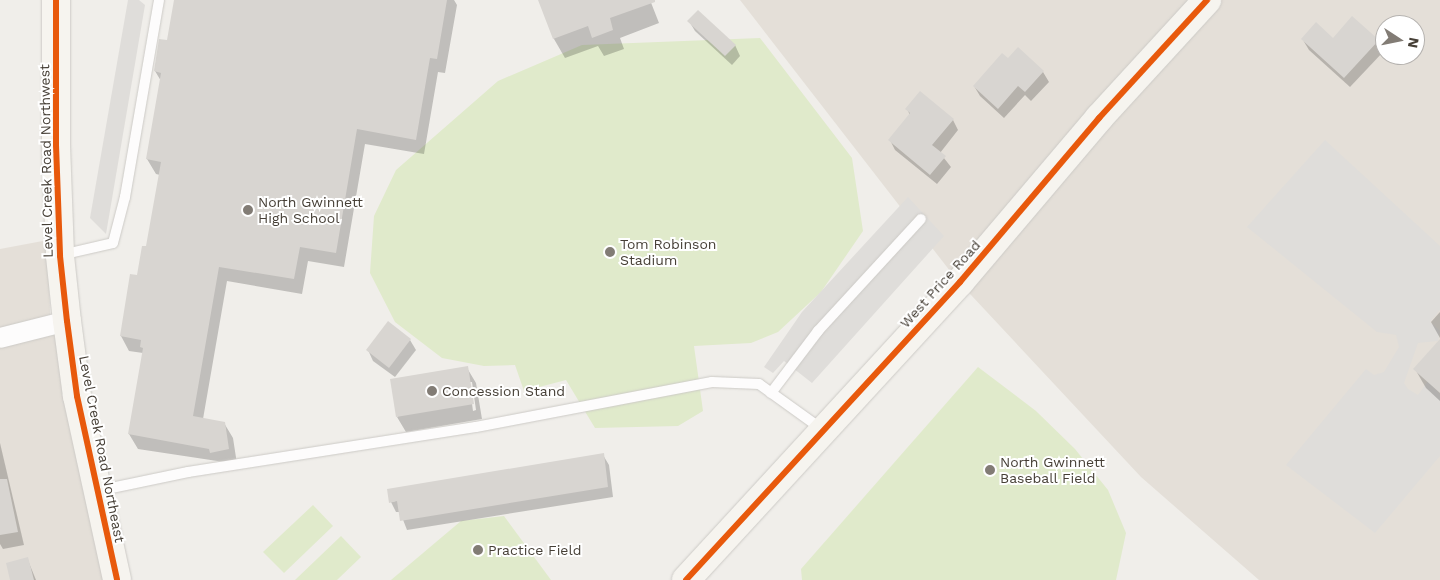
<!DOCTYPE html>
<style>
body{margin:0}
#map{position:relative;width:1440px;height:580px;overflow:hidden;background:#f0eeea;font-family:"Work Sans",sans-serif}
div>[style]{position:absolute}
.residential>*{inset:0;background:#e4dfd8}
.green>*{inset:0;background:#e0eacb}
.parking>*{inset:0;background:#dfddda}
.shadow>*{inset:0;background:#0003}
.building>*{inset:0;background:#d8d5d1}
.roads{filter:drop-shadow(0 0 1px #cccac6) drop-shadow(0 0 1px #cccac6)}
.lane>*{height:10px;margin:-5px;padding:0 5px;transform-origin:5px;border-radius:5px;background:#fdfcfc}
.street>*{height:20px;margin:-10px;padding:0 10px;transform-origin:10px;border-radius:10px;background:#fdfcfc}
.secondary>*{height:28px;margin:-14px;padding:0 14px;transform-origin:14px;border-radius:14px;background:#f6f4ef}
.cycleway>*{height:6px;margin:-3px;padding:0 3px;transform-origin:3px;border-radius:3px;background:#e8590c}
.dots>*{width:14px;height:14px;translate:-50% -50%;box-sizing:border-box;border:2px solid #fff;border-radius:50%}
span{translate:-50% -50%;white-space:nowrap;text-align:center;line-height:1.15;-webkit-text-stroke:4px #fff;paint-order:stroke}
.street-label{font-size:14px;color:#463f36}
.poi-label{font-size:14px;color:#463f36}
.left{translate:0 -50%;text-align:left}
.north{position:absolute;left:1375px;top:15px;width:50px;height:50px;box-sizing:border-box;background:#fff;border:1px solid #b5b2af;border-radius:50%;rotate:101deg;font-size:14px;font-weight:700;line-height:20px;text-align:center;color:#463f36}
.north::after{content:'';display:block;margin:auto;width:18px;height:22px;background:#827c75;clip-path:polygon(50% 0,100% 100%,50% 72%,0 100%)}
</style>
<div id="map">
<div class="residential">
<i style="clip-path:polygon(evenodd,740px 0,1440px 0,1440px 580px,1259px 580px,1141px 477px,957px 280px,740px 0,1385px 25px,1415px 25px,1415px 55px,1385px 55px,1385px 25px)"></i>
<i style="clip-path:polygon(48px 240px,50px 314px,82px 467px,124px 580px,0 580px,0 249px)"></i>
</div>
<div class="green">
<i style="clip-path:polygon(760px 38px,852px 158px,863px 231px,821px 292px,778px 332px,751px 343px,694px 346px,703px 411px,678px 426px,595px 428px,566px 380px,524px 391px,515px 365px,484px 366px,442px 358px,395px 322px,370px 273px,374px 216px,396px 170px,498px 81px,582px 45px)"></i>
<i style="clip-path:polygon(978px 367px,1036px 411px,1075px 449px,1108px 490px,1126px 533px,1116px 580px,802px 580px,801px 569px)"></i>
<i style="clip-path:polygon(313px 505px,333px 526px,284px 573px,263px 552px)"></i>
<i style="clip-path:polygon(504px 516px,551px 580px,391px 580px,461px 521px)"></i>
<i style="clip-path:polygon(341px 536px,361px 557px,337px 580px,295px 580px)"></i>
</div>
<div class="parking">
<i style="clip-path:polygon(128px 0,139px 0,145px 5px,106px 234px,90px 218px)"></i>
<i style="clip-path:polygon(1325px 140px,1440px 246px,1440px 310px,1430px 322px,1440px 331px,1438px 341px,1418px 343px,1404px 383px,1408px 389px,1418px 395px,1428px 381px,1440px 394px,1440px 456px,1375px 533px,1286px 465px,1366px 369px,1374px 375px,1384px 372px,1399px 347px,1396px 335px,1377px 332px,1247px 227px)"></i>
<i style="clip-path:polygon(908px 197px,944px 236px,812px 383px,784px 361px,773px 373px,764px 367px,802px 312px)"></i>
</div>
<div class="shadow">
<i style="clip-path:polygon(175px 0,454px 0,457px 5px,445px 73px,438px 72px,424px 154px,365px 144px,344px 267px,308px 261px,302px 294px,227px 281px,203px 419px,224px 423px,233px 438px,237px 464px,138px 449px,129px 434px,143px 353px,129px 351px,121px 336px,147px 248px,160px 175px,156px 174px,147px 159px,161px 81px,155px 71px,168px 42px)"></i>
<i style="clip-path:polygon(540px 0,650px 0,659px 23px,620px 38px,624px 49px,604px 56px,598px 46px,565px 58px,554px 39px)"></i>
<i style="clip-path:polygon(689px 21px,735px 45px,740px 56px,732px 65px,695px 31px)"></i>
<i style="clip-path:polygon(1303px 40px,1378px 41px,1384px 51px,1350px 87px,1309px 50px)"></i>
<i style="clip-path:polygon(1008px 60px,1043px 72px,1049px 82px,1031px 101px,1025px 95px,1004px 118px,980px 96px,974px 86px)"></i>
<i style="clip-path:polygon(907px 109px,953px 120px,958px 130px,940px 153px,951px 167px,937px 184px,895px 150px,890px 140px,910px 115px)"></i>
<i style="clip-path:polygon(1440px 312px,1440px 338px,1431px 322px)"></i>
<i style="clip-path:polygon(410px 340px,416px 350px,395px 377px,373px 361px,368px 350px)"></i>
<i style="clip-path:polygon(1440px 341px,1440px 401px,1426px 388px,1415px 369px)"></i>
<i style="clip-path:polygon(evenodd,467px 368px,476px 383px,482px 419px,406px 432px,397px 417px,467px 368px,469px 382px,472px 382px,476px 410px,473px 411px,469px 382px)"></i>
<i style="clip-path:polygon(0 443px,24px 545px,3px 549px,0 544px)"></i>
<i style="clip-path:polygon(603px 455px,609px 465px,613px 497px,407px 530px,400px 512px,396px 512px,391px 502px)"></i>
<i style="clip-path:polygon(27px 558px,36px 580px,12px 580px)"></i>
</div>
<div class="building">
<i style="clip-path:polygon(174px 0,447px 0,437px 59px,430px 58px,416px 140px,357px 129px,336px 253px,300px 247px,294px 279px,219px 267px,193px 416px,225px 422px,229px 449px,210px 453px,209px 449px,128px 434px,143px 348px,140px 347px,141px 340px,120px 336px,130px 274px,137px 275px,142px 246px,146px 246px,161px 162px,146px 159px,161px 73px,154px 71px,159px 39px,167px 40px)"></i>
<i style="clip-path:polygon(538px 0,655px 0,655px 2px,610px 18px,613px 30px,592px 38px,588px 26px,553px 39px)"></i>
<i style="clip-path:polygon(698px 10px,736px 45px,725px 56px,687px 21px)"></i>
<i style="clip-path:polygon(1352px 16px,1379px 40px,1344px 78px,1301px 39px,1316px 22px,1333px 38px)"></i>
<i style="clip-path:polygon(1018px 47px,1044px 71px,1025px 92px,1018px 86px,998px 109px,973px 86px,1002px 53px,1008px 58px)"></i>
<i style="clip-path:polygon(920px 91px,954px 119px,932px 145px,946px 156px,930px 175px,888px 140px,910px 113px,905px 109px)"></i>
<i style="clip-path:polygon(388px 321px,411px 339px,389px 368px,366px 350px)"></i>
<i style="clip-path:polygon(1440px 339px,1440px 393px,1413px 369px)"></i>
<i style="clip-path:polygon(468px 366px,474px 404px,396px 417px,390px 379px)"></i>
<i style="clip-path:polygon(604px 453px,608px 487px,400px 521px,397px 501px,389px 503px,387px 489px)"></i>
<i style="clip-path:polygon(0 479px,7px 479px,18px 532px,0 535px)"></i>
<i style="clip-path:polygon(28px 557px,34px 580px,10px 580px,6px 563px)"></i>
</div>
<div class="roads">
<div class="lane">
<i style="left:61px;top:255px;width:53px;rotate:-13deg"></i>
<i style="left:113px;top:243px;width:48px;rotate:-75.4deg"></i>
<i style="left:125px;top:197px;width:200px;rotate:-80.2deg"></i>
<i style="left:771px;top:393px;width:78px;rotate:-52.8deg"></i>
<i style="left:818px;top:331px;width:152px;rotate:-47.4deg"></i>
<i style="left:97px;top:491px;width:93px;rotate:-11.8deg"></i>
<i style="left:188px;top:472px;width:291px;rotate:-8.9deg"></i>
<i style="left:476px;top:427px;width:240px;rotate:-10.8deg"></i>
<i style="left:712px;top:382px;width:47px;rotate:2.4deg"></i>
<i style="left:759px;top:384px;width:79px;rotate:35.7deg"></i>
</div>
<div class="street">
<i style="left:0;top:338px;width:69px;rotate:-14.2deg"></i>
</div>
<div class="secondary">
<i style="left:56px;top:0;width:145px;rotate:90deg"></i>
<i style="left:56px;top:145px;width:111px;rotate:87.9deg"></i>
<i style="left:60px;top:256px;width:65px;rotate:83.9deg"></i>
<i style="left:67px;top:321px;width:76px;rotate:82.4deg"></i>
<i style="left:77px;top:396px;width:188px;rotate:77.7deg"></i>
<i style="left:686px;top:580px;width:405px;rotate:-47.4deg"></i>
<i style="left:960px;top:282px;width:215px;rotate:-49.7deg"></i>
<i style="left:1099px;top:118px;width:160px;rotate:-47.5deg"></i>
</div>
</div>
<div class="cycleway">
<i style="left:56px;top:0;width:145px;rotate:90deg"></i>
<i style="left:56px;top:145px;width:111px;rotate:87.9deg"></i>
<i style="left:60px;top:256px;width:65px;rotate:83.9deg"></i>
<i style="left:67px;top:321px;width:76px;rotate:82.4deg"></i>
<i style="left:77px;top:396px;width:188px;rotate:77.7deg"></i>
<i style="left:686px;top:580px;width:405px;rotate:-47.4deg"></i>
<i style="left:960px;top:282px;width:215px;rotate:-49.7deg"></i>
<i style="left:1099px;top:118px;width:160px;rotate:-47.5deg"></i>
</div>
<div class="dots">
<i style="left:248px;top:210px;background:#827c75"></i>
<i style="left:610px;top:252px;background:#827c75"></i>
<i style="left:432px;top:391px;background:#827c75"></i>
<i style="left:990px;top:470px;background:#827c75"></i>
<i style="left:478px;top:550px;background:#827c75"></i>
</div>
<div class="street-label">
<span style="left:46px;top:161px;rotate:-91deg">Level Creek Road Northwest</span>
<span style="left:940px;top:284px;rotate:-48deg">West Price Road</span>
<span style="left:102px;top:449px;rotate:79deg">Level Creek Road Northeast</span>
</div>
<div class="poi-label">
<span class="left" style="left:258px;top:210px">North Gwinnett<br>High School</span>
<span class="left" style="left:620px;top:252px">Tom Robinson<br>Stadium</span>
<span class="left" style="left:442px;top:391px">Concession Stand</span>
<span class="left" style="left:1000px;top:470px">North Gwinnett<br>Baseball Field</span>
<span class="left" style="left:488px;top:550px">Practice Field</span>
</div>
<div class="north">N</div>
</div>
